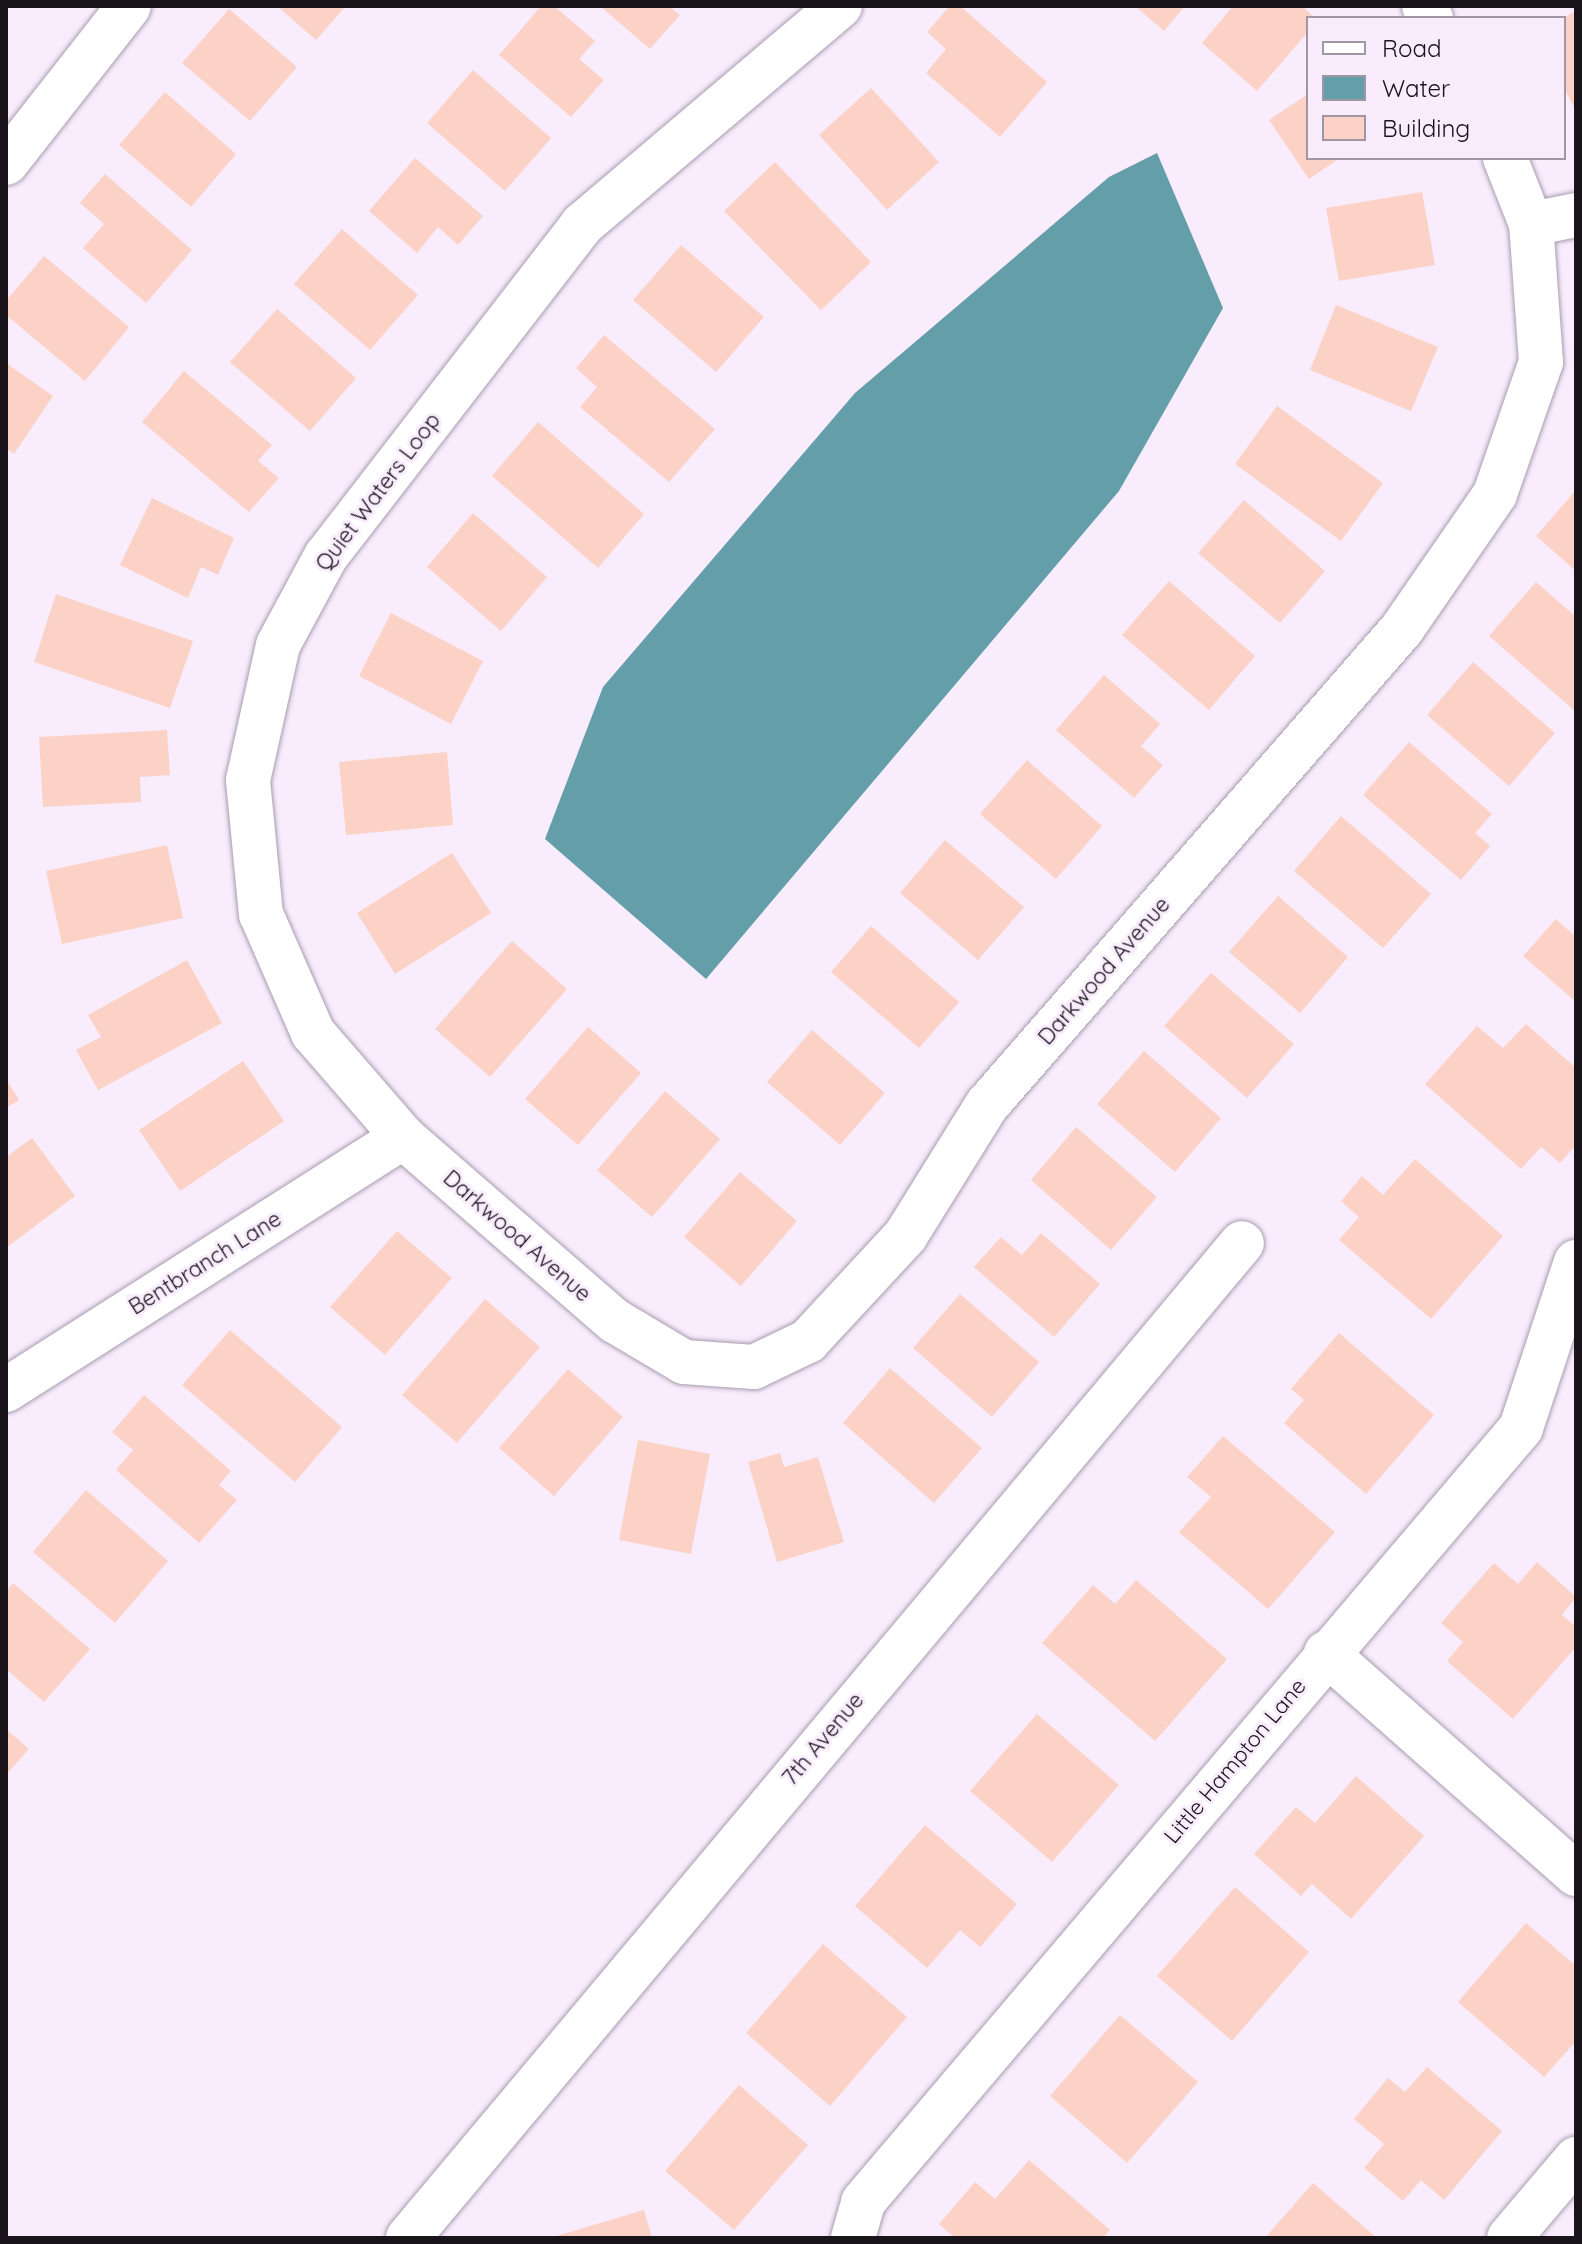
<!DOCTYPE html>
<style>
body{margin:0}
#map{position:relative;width:1582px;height:2244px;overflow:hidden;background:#f8ecfd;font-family:Quicksand,sans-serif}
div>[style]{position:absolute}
.water>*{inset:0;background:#639ea9}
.building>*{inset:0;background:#fcd2c6}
.roads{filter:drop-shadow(0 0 2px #a99caf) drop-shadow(0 0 2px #a99caf)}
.minor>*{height:44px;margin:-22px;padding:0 22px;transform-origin:22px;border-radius:22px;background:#fff}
span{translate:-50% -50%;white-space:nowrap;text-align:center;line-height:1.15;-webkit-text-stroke:6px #f8ecfd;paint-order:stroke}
.street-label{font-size:22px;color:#19151b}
.frame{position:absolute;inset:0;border:8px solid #19151b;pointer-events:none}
.legend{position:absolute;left:1306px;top:16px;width:260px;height:144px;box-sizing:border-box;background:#f8ecfd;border:2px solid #9f96a3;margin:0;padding:10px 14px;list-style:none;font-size:24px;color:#19151b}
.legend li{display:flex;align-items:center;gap:16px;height:40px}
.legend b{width:40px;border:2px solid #9f96a3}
</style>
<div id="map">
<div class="water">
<i style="clip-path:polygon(1157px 153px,1223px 308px,1119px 491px,706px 979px,545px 839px,603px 687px,855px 393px,1109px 177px)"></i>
</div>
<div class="building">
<i style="clip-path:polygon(277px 6px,346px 6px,316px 40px)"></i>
<i style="clip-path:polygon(541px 6px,554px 6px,595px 41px,579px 59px,604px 80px,571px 117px,499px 55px)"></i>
<i style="clip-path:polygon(600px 6px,669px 6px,680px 15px,650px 49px)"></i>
<i style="clip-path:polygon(950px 6px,960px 6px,1047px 82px,1000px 137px,926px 73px,946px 49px,927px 32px)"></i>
<i style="clip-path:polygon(1135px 6px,1185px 6px,1164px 31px)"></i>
<i style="clip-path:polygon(1233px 6px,1302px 6px,1315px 18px,1308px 18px,1308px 32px,1257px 91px,1202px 43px)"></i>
<i style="clip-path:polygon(229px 9px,297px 67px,250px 121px,182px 63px)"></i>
<i style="clip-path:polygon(1576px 11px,1576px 111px,1564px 88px,1564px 17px)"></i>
<i style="clip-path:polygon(473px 70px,551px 138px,505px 191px,427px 123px)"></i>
<i style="clip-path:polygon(871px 88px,939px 162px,887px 210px,819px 135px)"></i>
<i style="clip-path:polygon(165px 92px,236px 154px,191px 207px,119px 145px)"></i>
<i style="clip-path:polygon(1308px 94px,1308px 158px,1340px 158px,1309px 179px,1269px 120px)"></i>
<i style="clip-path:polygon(415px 158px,483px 216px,458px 245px,438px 227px,417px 253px,369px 211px)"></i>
<i style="clip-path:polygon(775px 162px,871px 262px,821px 310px,724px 211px)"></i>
<i style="clip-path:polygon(105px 174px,192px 250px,146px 303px,83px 248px,104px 224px,80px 203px)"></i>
<i style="clip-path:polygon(1422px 192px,1435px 265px,1339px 281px,1326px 208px)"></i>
<i style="clip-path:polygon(342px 229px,418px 295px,370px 350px,294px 284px)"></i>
<i style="clip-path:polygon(681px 245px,764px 317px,716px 372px,633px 300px)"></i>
<i style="clip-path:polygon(44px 256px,129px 327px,85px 381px,6px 315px,6px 301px)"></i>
<i style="clip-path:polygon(1336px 305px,1438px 347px,1411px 411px,1310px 370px)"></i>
<i style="clip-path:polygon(277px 309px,356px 378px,310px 431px,230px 362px)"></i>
<i style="clip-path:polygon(604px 335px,715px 429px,669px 482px,580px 407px,597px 387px,576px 368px)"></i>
<i style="clip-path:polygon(6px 363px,53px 396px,14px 454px,6px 448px)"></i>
<i style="clip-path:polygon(184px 371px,272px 445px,258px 461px,279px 478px,249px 512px,142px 422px)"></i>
<i style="clip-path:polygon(1277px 406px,1383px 483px,1341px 541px,1235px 464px)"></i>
<i style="clip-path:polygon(538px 422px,644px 514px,598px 568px,492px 476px)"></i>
<i style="clip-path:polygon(1576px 490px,1576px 571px,1536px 536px)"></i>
<i style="clip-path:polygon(152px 498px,234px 538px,218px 575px,201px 567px,188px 598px,120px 565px)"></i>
<i style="clip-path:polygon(1244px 500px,1325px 571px,1280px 623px,1198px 553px)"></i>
<i style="clip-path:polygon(473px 513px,547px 577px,501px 631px,427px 567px)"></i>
<i style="clip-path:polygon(1169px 581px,1255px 656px,1209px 710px,1122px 635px)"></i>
<i style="clip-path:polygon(1536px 582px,1576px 617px,1576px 712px,1489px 636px)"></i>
<i style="clip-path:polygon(56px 594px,193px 641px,170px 708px,34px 662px)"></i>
<i style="clip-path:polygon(391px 613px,483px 661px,451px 724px,359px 676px)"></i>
<i style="clip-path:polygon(1473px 662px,1555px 733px,1509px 786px,1427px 715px)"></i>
<i style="clip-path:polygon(1104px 675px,1160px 724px,1141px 746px,1163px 765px,1134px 798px,1056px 730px)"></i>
<i style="clip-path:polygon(167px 730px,170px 775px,140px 777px,141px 802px,43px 807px,39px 737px)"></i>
<i style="clip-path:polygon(1409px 742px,1492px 814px,1475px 833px,1490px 846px,1461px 880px,1363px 795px)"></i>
<i style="clip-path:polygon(447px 752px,453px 825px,346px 835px,339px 762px)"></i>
<i style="clip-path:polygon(1027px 760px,1102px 826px,1056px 879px,980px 814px)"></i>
<i style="clip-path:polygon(1341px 816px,1431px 894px,1383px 948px,1294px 871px)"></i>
<i style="clip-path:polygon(945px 840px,1024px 907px,978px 960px,900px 893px)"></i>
<i style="clip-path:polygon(167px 845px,183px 918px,62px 944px,46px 871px)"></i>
<i style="clip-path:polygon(452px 853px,491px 913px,395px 974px,357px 913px)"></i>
<i style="clip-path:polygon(1278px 896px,1348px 957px,1300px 1013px,1229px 952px)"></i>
<i style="clip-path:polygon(1556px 919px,1576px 937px,1576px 1002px,1523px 956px)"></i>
<i style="clip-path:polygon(871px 926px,959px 1002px,919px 1048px,831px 972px)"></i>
<i style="clip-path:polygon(512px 941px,567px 989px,490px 1077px,435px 1029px)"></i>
<i style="clip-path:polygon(187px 960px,222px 1023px,98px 1090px,76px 1050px,101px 1037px,88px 1015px)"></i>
<i style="clip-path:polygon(1211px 973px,1294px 1044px,1247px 1098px,1164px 1026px)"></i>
<i style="clip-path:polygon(1526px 1024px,1576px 1068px,1576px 1145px,1560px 1163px,1541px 1147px,1521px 1169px,1425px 1084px,1477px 1026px,1503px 1048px)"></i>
<i style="clip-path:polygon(588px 1027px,641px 1073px,578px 1145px,525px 1099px)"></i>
<i style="clip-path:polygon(812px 1030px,885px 1093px,840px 1145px,767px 1082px)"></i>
<i style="clip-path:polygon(1144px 1051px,1221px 1118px,1175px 1172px,1097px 1104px)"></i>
<i style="clip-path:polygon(243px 1061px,284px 1121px,180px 1191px,139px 1130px)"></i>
<i style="clip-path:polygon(6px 1079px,19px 1100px,6px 1108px)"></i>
<i style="clip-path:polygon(665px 1091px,720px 1139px,652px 1217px,597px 1170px)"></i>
<i style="clip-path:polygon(1076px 1127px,1157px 1197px,1111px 1250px,1031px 1180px)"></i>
<i style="clip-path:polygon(32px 1138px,75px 1196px,6px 1248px,6px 1157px)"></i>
<i style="clip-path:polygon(1415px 1159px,1503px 1236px,1431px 1319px,1339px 1240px,1359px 1217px,1341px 1201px,1362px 1176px,1383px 1195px)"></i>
<i style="clip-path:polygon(740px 1172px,797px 1221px,741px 1286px,684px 1237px)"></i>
<i style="clip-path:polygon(397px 1231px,452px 1278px,385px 1355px,330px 1307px)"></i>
<i style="clip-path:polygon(1041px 1233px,1100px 1284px,1054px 1337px,974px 1267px,1001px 1237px,1022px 1255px)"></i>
<i style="clip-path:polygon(960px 1294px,1039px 1362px,992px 1417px,913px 1348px)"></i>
<i style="clip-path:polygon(485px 1299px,540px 1347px,457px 1443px,402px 1395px)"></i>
<i style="clip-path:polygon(230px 1330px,342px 1427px,295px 1482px,182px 1385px)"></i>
<i style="clip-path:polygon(1339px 1333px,1434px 1415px,1366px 1494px,1284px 1423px,1304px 1400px,1291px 1389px)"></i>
<i style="clip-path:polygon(890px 1368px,982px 1448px,934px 1503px,843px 1423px)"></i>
<i style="clip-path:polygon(568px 1369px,623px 1417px,554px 1496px,499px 1448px)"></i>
<i style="clip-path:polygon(144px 1395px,231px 1471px,219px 1485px,237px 1500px,199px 1543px,116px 1470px,133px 1450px,112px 1432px)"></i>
<i style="clip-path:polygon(1223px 1436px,1335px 1532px,1268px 1609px,1179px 1532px,1211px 1497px,1187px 1477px)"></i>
<i style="clip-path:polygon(638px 1440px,710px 1454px,691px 1554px,619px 1540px)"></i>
<i style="clip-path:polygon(780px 1453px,784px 1467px,818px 1457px,844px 1542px,777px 1562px,748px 1462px)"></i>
<i style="clip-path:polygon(86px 1490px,168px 1561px,115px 1623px,33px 1552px)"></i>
<i style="clip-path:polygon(1537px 1562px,1576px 1597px,1562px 1615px,1576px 1627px,1576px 1647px,1513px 1719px,1447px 1661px,1463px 1642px,1441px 1623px,1494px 1563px,1518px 1584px)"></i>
<i style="clip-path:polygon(1136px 1580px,1227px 1659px,1155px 1741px,1042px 1643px,1093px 1585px,1115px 1604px)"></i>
<i style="clip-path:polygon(13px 1583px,90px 1649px,44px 1702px,6px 1669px,6px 1592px)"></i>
<i style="clip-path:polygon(1037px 1714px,1119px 1785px,1052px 1862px,970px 1791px)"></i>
<i style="clip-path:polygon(6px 1729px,29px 1749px,6px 1775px)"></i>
<i style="clip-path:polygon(1356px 1776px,1424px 1836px,1351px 1919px,1312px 1884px,1301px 1896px,1254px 1854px,1296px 1807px,1315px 1823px)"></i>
<i style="clip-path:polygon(925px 1825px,1017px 1904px,980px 1947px,960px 1930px,927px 1968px,855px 1906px)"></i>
<i style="clip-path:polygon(1235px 1887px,1309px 1952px,1232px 2041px,1157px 1976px)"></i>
<i style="clip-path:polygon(1526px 1923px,1576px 1966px,1576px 2041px,1544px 2077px,1458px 2002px)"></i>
<i style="clip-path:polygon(823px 1944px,907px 2017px,830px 2106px,746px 2033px)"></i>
<i style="clip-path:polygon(1120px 2015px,1198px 2082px,1127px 2163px,1050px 2096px)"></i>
<i style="clip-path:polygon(1427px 2067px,1502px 2131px,1444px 2200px,1421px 2180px,1403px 2201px,1364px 2168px,1384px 2144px,1354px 2119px,1388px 2078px,1405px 2092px)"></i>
<i style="clip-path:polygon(739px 2085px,808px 2145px,734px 2230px,665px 2171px)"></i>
<i style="clip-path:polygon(1029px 2160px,1110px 2230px,1103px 2238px,955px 2238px,939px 2224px,975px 2182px,995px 2199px)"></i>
<i style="clip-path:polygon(1313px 2183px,1377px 2238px,1265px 2238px)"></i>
<i style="clip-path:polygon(644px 2210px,652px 2238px,553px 2238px,553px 2237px)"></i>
</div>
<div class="roads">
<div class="minor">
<i style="left:840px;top:6px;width:338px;rotate:139.7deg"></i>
<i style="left:582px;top:225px;width:418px;rotate:127.7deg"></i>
<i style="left:326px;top:556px;width:101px;rotate:118.3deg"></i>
<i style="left:278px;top:645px;width:138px;rotate:102.5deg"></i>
<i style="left:248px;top:780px;width:135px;rotate:84.5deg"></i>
<i style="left:261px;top:914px;width:130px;rotate:66.4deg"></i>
<i style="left:313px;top:1033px;width:138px;rotate:49.1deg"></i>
<i style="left:403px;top:1137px;width:281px;rotate:41deg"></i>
<i style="left:615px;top:1321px;width:80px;rotate:30.7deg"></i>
<i style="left:684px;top:1362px;width:70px;rotate:4.1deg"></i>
<i style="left:754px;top:1367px;width:60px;rotate:-25.7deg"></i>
<i style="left:808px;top:1341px;width:144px;rotate:-47.2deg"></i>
<i style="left:906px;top:1235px;width:153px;rotate:-58.1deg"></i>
<i style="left:987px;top:1105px;width:632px;rotate:-48.92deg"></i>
<i style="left:1402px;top:629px;width:164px;rotate:-55.4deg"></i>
<i style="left:1495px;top:494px;width:140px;rotate:-70.8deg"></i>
<i style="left:1541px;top:362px;width:138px;rotate:-94.1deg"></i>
<i style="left:1531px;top:224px;width:71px;rotate:-111.5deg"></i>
<i style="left:1424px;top:6px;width:14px;rotate:60deg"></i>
<i style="left:6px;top:163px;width:199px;rotate:-51.9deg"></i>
<i style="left:1531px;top:224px;width:46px;rotate:-11.3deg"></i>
<i style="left:6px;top:1390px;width:471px;rotate:-32.5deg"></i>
<i style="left:1326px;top:1653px;width:334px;rotate:41.5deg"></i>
<i style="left:408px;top:2238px;width:1298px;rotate:-50.03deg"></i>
<i style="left:853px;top:2238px;width:37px;rotate:-74deg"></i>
<i style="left:863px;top:2202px;width:1016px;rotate:-49.63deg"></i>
<i style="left:1521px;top:1428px;width:175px;rotate:-71.7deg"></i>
<i style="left:1509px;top:2238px;width:104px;rotate:-49.7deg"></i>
</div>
</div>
<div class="street-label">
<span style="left:378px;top:492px;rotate:-53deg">Quiet Waters Loop</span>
<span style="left:1104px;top:971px;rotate:-49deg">Darkwood Avenue</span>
<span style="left:517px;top:1236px;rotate:41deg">Darkwood Avenue</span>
<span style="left:205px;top:1263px;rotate:-32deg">Bentbranch Lane</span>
<span style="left:823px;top:1739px;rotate:-50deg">7th Avenue</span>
<span style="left:1235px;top:1761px;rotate:-50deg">Little Hampton Lane</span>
</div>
<div class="frame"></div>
<ul class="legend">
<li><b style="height:10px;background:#fff"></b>Road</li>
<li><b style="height:22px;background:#639ea9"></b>Water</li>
<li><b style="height:22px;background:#fcd2c6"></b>Building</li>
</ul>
</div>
